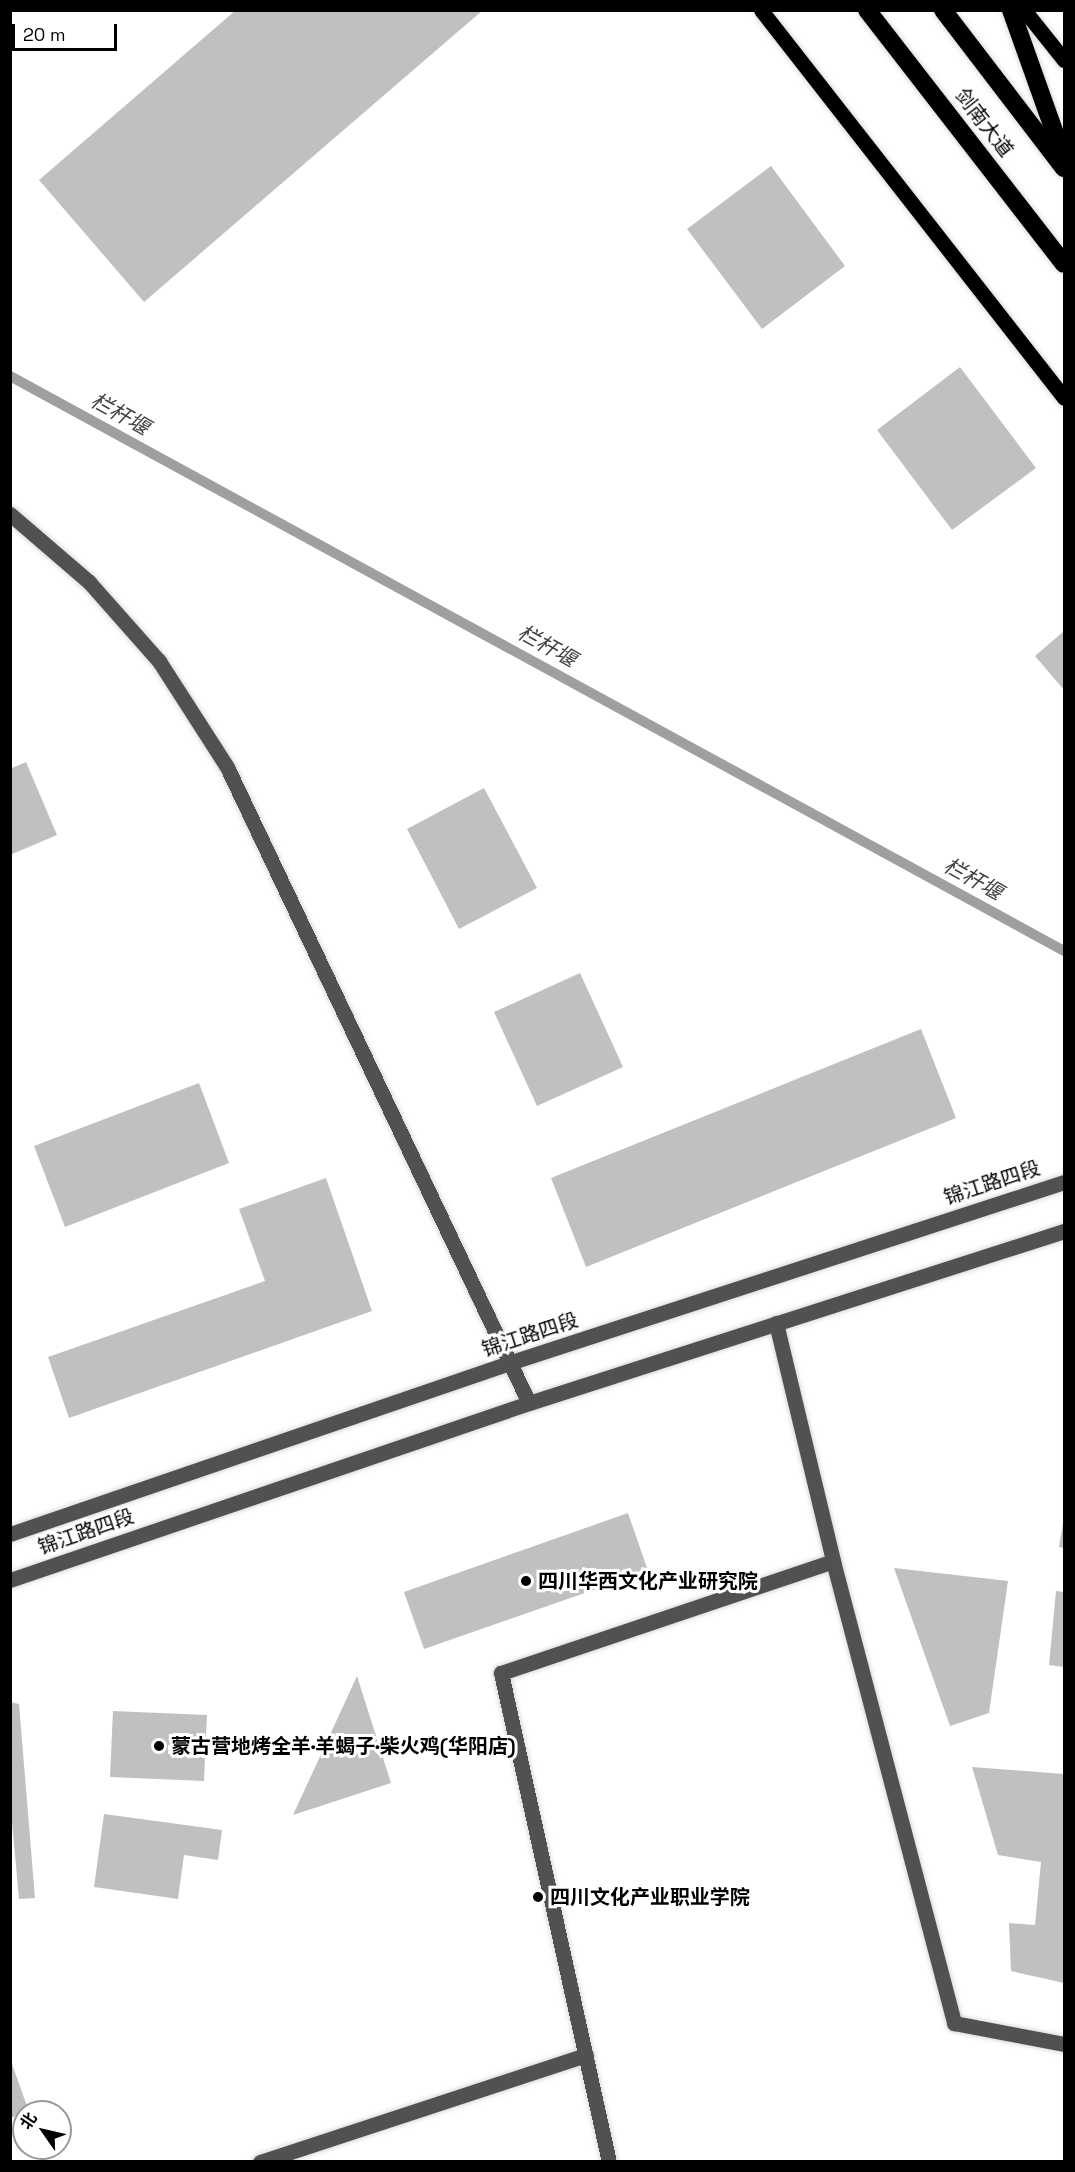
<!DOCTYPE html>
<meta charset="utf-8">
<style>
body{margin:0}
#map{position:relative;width:1075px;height:2172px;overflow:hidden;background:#fff;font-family:"Space Grotesk","Noto Sans SC",sans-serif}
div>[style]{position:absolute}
.stream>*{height:10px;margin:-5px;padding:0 5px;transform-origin:5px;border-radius:5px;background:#9f9f9f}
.building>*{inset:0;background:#c0c0c0}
.roads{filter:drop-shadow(0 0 2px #dbdbdb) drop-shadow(0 0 2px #dbdbdb)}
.minor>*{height:15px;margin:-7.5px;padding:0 7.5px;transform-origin:7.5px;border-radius:7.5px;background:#515151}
.major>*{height:15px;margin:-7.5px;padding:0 7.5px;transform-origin:7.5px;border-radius:7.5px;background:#000}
.highway>*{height:18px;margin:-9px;padding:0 9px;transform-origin:9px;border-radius:9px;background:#000}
.dots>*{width:16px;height:16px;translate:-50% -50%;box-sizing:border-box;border:3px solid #fff;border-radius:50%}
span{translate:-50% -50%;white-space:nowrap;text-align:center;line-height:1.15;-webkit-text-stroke:6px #fff;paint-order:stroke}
.street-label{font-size:20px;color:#000}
.poi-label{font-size:20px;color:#000;font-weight:700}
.left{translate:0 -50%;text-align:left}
.water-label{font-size:21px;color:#404040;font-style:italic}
.frame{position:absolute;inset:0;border:12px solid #000;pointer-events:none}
.north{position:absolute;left:12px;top:2100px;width:60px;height:60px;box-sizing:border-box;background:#fff;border:2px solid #999;border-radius:50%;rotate:304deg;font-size:16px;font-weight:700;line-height:24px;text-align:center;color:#000}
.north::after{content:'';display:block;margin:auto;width:21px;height:27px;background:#000;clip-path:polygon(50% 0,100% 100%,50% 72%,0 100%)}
.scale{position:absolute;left:12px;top:24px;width:105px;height:27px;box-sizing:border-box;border:3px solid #000;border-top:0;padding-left:8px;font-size:18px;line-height:21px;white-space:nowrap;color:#000;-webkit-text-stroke:4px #fff;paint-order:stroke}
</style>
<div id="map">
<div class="stream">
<i style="left:10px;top:376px;width:1201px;rotate:28.61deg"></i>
</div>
<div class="building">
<i style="clip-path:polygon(236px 10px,483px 10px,144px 302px,39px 180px)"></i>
<i style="clip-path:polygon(771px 166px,845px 266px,762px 329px,687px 229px)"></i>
<i style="clip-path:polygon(960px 367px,1036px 468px,952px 530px,877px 430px)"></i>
<i style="clip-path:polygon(1064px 631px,1064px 690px,1035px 656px)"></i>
<i style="clip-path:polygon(26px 762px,57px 835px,10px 855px,10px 769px)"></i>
<i style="clip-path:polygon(484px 788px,537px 888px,459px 929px,407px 829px)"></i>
<i style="clip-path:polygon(580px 973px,623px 1067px,537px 1106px,494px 1012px)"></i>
<i style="clip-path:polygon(921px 1029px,956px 1118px,586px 1267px,551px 1178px)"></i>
<i style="clip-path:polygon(199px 1083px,229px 1163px,65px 1227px,34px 1146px)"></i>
<i style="clip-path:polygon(326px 1178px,372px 1311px,69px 1418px,48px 1357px,265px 1281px,239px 1209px)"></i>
<i style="clip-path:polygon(628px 1513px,648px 1571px,424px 1649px,404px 1592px)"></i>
<i style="clip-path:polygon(1063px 1523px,1064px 1523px,1064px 1548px,1059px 1547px)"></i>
<i style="clip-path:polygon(894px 1568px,1008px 1581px,989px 1713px,950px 1726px)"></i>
<i style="clip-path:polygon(1056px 1591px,1064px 1592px,1064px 1667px,1049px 1665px)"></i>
<i style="clip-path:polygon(357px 1676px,391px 1783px,293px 1815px)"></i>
<i style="clip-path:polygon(10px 1702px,19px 1704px,35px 1898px,19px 1899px,10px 1800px)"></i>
<i style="clip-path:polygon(113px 1711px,207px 1715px,204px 1781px,110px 1777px)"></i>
<i style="clip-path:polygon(972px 1767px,1064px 1774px,1064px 1983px,1011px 1971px,1009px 1923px,1035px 1925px,1041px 1862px,998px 1855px)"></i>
<i style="clip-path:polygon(104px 1814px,222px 1830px,218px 1860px,184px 1855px,178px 1899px,94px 1887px)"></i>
<i style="clip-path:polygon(10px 2058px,29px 2112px,10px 2118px)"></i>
</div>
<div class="roads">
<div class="minor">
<i style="left:10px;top:514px;width:104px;rotate:40.7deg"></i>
<i style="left:89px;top:582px;width:106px;rotate:48.5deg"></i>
<i style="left:159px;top:661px;width:126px;rotate:57.3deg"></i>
<i style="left:227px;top:767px;width:704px;rotate:64.6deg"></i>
<i style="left:776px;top:1323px;width:245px;rotate:76.5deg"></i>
<i style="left:833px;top:1561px;width:478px;rotate:75.3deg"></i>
<i style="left:954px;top:2023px;width:112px;rotate:10.8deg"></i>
<i style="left:10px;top:1534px;width:531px;rotate:-18.91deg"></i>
<i style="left:512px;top:1362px;width:581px;rotate:-18.06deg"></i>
<i style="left:10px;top:1580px;width:548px;rotate:-18.83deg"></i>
<i style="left:529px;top:1403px;width:562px;rotate:-17.82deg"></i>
<i style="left:260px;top:2162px;width:343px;rotate:-18.2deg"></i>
<i style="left:609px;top:2162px;width:501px;rotate:-102.45deg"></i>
<i style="left:501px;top:1673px;width:350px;rotate:-18.6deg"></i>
</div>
<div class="major">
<i style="left:761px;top:10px;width:492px;rotate:52deg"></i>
<i style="left:1024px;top:10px;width:64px;rotate:51.3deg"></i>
</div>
<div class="highway">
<i style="left:867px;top:10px;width:321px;rotate:52.2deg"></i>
<i style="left:943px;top:10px;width:199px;rotate:52.6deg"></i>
<i style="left:1011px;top:10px;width:158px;rotate:70.4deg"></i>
</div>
</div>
<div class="dots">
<i style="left:526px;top:1581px;background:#000"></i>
<i style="left:159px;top:1746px;background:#000"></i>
<i style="left:538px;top:1897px;background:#000"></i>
</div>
<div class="street-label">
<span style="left:984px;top:123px;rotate:52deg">剑南大道</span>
<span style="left:992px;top:1183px;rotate:-18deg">锦江路四段</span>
<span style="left:530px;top:1335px;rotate:-18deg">锦江路四段</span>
<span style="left:86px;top:1532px;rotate:-19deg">锦江路四段</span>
</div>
<div class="poi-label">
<span class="left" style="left:538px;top:1581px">四川华西文化产业研究院</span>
<span class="left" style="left:171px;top:1746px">蒙古营地烤全羊·羊蝎子·柴火鸡(华阳店)</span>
<span class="left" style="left:550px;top:1897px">四川文化产业职业学院</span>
</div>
<div class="water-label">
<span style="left:120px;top:414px;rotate:29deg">栏杆堰</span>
<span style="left:547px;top:646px;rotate:29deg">栏杆堰</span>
<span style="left:973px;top:879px;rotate:29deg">栏杆堰</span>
</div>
<div class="frame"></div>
<div class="north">北</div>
<div class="scale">20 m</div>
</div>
